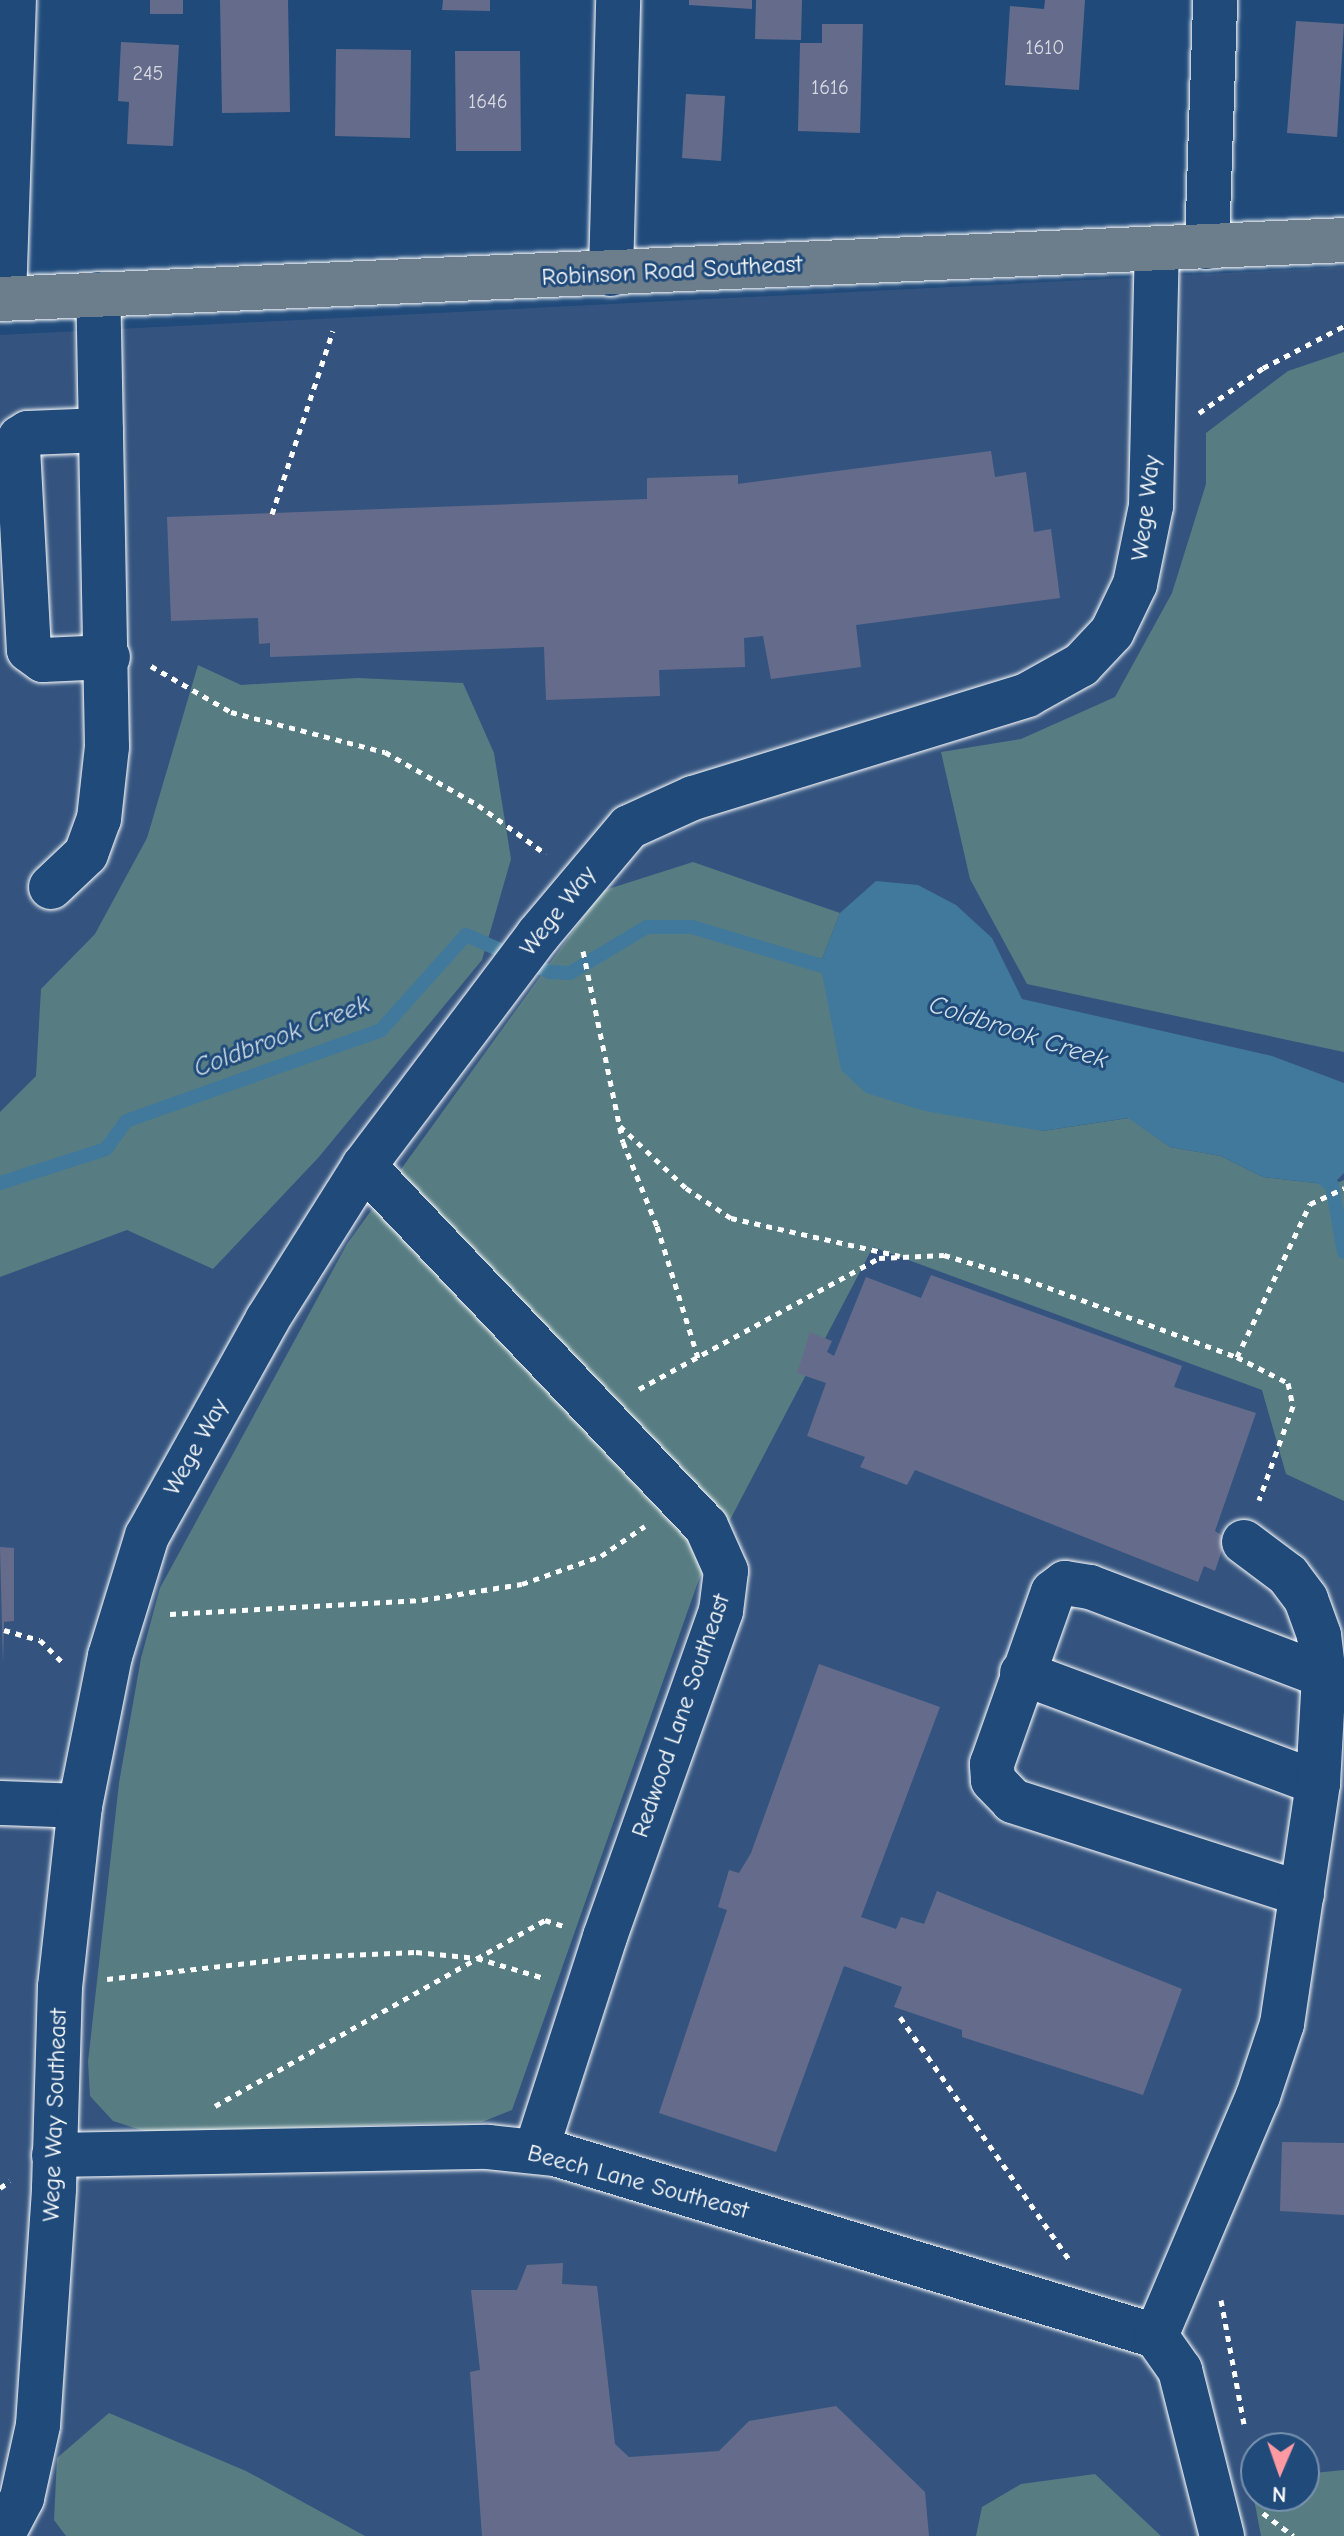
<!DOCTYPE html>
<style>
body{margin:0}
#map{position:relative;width:1344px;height:2536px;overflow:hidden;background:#1f4a7a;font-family:"Comic Neue",sans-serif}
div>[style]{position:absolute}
.built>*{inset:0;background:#34547f}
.green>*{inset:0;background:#577d83}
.water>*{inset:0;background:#40799b}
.stream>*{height:14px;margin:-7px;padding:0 7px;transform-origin:7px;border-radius:7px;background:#40799b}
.building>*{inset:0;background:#656c8b}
.path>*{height:5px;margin-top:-2.5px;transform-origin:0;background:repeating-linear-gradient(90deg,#fff 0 6px,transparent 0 12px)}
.roads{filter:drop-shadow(0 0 2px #fff) drop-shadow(0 0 2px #fff)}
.minor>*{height:44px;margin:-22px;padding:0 22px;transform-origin:22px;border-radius:22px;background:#1f4a7a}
.major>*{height:44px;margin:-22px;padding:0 22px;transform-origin:22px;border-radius:22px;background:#6c7d8c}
span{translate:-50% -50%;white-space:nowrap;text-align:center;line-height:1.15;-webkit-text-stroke:6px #1f4a7a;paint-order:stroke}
.number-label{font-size:20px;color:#d8dae2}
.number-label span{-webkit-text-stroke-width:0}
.street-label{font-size:24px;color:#fff}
.water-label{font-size:26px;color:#cfdee6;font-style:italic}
.north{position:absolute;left:1240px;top:2432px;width:80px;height:80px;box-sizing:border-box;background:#1f4a7a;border:2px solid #7992af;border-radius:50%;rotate:182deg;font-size:22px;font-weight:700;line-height:32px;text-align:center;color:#fff}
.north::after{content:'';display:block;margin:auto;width:28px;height:36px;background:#ff9aa2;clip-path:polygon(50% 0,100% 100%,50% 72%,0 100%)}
</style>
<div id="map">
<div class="built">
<i style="clip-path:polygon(evenodd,1344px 267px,1344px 2536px,0 2536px,0 335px,1344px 267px,1256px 2448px,1304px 2448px,1304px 2496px,1256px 2496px,1256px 2448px)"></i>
</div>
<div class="green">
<i style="clip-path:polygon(1344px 352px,1344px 1052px,1027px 984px,970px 879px,941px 752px,1021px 739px,1115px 697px,1172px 593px,1206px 484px,1206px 433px,1288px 371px)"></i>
<i style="clip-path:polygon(198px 665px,241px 685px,358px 678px,463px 683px,494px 753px,511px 859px,482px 960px,318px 1158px,213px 1269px,127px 1230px,0 1277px,0 1112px,36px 1076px,41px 989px,95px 934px,147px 838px)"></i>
<i style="clip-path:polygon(693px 862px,840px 913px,820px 964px,1042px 1131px,1129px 1118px,1170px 1147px,1221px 1156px,1263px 1177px,1332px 1185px,1344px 1180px,1344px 1501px,1286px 1474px,1262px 1390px,873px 1247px,699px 1579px,512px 2110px,482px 2122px,147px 2132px,113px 2121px,90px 2096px,88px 2062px,119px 1783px,141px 1658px,160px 1588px,347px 1244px,602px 891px)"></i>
<i style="clip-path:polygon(109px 2413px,246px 2471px,365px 2536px,66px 2536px,54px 2520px,57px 2458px)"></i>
<i style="clip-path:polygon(1344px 2470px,1344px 2536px,1261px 2536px,1250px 2478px,1256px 2478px,1256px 2496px,1304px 2496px,1304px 2474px)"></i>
<i style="clip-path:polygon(1095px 2474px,1161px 2536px,976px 2536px,982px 2507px,1021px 2484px)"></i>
</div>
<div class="water">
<i style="clip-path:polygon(876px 881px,918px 885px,956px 905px,992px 938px,1022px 999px,1272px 1056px,1344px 1083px,1344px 1173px,1332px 1185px,1263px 1177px,1221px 1156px,1170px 1147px,1128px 1118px,1042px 1131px,925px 1111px,866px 1093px,841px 1070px,820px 964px,840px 913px)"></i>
</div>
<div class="stream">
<i style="left:1318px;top:1175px;width:17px;rotate:36deg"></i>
<i style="left:1332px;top:1185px;width:68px;rotate:79.8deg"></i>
<i style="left:0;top:1183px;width:111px;rotate:-17.8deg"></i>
<i style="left:106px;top:1149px;width:34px;rotate:-54deg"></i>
<i style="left:126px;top:1121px;width:271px;rotate:-19.6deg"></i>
<i style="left:381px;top:1030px;width:127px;rotate:-48.2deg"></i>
<i style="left:466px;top:935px;width:92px;rotate:23.8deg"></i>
<i style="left:550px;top:972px;width:20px;rotate:3deg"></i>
<i style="left:570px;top:973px;width:90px;rotate:-30.9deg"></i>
<i style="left:647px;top:927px;width:45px"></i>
<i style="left:692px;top:927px;width:149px;rotate:16.7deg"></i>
</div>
<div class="building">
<i style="clip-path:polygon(150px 0,183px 0,183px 14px,150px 14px)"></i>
<i style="clip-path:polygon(220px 0,288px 0,290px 112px,222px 113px)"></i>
<i style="clip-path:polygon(443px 0,490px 0,490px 11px,442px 10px)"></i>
<i style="clip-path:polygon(689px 0,752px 0,752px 9px,689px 5px)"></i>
<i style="clip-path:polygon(756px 0,802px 0,801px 40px,755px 39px)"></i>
<i style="clip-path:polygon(1045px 0,1085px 0,1079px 90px,1005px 85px,1010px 6px,1044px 9px)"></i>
<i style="clip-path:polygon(1296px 21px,1344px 24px,1337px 137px,1287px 133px)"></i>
<i style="clip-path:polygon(822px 24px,863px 24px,860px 133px,798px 131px,800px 43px,822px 43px)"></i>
<i style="clip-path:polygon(121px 42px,179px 45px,173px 146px,127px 144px,129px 102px,118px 101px)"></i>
<i style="clip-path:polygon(336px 49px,411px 50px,410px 138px,335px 136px)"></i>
<i style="clip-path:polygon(455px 51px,520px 51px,521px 151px,456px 151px)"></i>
<i style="clip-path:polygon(686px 94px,725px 96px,721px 161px,682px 158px)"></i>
<i style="clip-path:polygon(991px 451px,995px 477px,1026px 472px,1034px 532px,1051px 529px,1060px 598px,856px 625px,861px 667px,771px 679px,763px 636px,744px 638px,745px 667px,659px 670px,660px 696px,546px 700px,544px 647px,270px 657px,270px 643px,259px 644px,258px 618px,171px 621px,167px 517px,647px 499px,647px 478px,738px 475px,738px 484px)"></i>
<i style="clip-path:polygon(931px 1275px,1182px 1366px,1174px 1387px,1256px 1413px,1215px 1531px,1226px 1538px,1215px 1571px,1204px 1566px,1198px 1582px,915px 1470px,907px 1485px,860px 1467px,865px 1457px,807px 1436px,826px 1383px,797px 1373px,810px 1332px,832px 1341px,827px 1352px,834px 1356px,866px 1277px,921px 1298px)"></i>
<i style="clip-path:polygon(0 1547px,14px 1548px,14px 1621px,4px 1622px,3px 1665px)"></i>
<i style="clip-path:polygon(819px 1664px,940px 1707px,861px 1917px,896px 1929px,901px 1917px,924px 1924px,937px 1891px,1182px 1989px,1143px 2095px,962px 2037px,962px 2030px,894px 2007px,902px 1987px,844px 1966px,776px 2152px,659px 2113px,727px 1910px,718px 1907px,729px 1870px,739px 1873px,751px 1853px)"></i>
<i style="clip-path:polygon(1282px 2142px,1344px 2143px,1344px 2215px,1280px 2211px)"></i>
<i style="clip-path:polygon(563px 2263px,562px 2284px,597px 2286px,615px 2444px,629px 2457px,719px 2451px,749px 2421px,836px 2406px,925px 2492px,929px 2536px,482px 2536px,470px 2372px,480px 2370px,471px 2290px,517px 2290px,527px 2265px)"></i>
</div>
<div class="path">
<i style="left:1199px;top:413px;width:78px;rotate:-35.1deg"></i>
<i style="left:1263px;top:368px;width:91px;rotate:-27.4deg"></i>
<i style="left:272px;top:514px;width:193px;rotate:-71.6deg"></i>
<i style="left:151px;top:666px;width:92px;rotate:29.9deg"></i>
<i style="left:231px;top:712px;width:159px;rotate:14.6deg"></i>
<i style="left:385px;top:752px;width:107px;rotate:29.7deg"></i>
<i style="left:478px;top:805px;width:84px;rotate:35.8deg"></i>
<i style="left:583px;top:951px;width:195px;rotate:78.2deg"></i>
<i style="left:623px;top:1142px;width:91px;rotate:68deg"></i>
<i style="left:657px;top:1226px;width:138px;rotate:72.7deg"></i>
<i style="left:620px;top:1126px;width:91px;rotate:43.2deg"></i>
<i style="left:686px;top:1188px;width:54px;rotate:33.7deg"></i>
<i style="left:731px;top:1218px;width:173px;rotate:12.7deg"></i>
<i style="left:1237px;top:1357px;width:170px;rotate:-64.5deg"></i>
<i style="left:1310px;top:1204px;width:38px;rotate:-25deg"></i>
<i style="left:639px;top:1389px;width:273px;rotate:-28.6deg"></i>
<i style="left:879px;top:1258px;width:65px;rotate:-2.6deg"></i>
<i style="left:944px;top:1255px;width:84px;rotate:16.5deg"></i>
<i style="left:1025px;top:1279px;width:226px;rotate:20.2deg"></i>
<i style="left:1237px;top:1357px;width:57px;rotate:27deg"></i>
<i style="left:1288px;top:1383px;width:24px;rotate:78deg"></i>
<i style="left:1293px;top:1406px;width:100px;rotate:109.9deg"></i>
<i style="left:170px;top:1614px;width:252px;rotate:-3.2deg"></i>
<i style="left:422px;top:1600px;width:101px;rotate:-9.1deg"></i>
<i style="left:522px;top:1584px;width:84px;rotate:-19.5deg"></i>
<i style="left:601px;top:1556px;width:53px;rotate:-34.3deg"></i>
<i style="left:4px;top:1630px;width:37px;rotate:16deg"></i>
<i style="left:40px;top:1640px;width:33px;rotate:45deg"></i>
<i style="left:107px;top:1979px;width:194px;rotate:-6.5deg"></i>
<i style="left:300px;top:1957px;width:116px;rotate:-2.5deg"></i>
<i style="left:416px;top:1952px;width:61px;rotate:5.6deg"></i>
<i style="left:477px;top:1958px;width:70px;rotate:16.6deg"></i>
<i style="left:900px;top:2017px;width:299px;rotate:55.1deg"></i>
<i style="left:215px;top:2106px;width:379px;rotate:-29.4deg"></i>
<i style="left:545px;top:1920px;width:20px;rotate:18deg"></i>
<i style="left:0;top:2188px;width:12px;rotate:-35deg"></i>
<i style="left:1221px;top:2300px;width:126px;rotate:79.5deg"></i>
<i style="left:1263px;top:2513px;width:38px;rotate:37deg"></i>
</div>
<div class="roads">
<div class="minor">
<i style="left:1207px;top:247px;width:247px;rotate:-88.1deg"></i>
<i style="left:611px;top:274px;width:274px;rotate:-88.5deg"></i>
<i style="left:4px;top:299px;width:299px;rotate:-88.1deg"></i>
<i style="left:101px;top:430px;width:73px;rotate:177.6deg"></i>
<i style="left:28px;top:433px;width:9px;rotate:148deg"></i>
<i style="left:20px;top:438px;width:10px;rotate:101deg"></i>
<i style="left:18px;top:448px;width:202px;rotate:86.9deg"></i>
<i style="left:29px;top:650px;width:17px;rotate:36deg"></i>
<i style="left:43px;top:660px;width:65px;rotate:-2.6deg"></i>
<i style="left:51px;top:887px;width:48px;rotate:-43.3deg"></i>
<i style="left:86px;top:854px;width:37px;rotate:-70deg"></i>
<i style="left:99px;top:819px;width:72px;rotate:-83.7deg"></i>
<i style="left:107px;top:747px;width:453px;rotate:-91.1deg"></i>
<i style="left:364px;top:1166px;width:497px;rotate:46.5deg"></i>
<i style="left:706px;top:1526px;width:49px;rotate:66deg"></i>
<i style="left:726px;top:1571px;width:40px;rotate:97.1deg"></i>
<i style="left:721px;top:1611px;width:346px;rotate:109.6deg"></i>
<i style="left:605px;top:1937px;width:225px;rotate:107.9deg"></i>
<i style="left:1022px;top:1673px;width:316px;rotate:20.4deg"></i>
<i style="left:0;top:1803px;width:80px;rotate:2.1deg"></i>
<i style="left:1302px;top:1894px;width:304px;rotate:-162.2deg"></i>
<i style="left:1013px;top:1801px;width:29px;rotate:-134deg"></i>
<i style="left:993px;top:1780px;width:16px;rotate:-94deg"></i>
<i style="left:992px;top:1764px;width:182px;rotate:-70.5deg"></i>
<i style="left:1053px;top:1592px;width:15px;rotate:-37deg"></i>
<i style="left:1065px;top:1583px;width:25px;rotate:9deg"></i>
<i style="left:1090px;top:1587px;width:250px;rotate:20.8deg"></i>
<i style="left:54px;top:2155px;width:434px;rotate:-1.1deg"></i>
<i style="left:488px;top:2147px;width:67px;rotate:6deg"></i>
<i style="left:555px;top:2154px;width:628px;rotate:16.85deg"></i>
<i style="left:1156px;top:2336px;width:42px;rotate:54.8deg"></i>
<i style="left:1180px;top:2370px;width:171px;rotate:75.8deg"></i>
<i style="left:1156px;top:2336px;width:261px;rotate:-67deg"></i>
<i style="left:1258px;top:2096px;width:76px;rotate:-71.6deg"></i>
<i style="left:1282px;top:2024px;width:244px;rotate:-81.5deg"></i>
<i style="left:1318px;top:1783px;width:107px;rotate:-86.8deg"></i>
<i style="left:1324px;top:1676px;width:41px;rotate:-97deg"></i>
<i style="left:1319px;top:1635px;width:38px;rotate:-110deg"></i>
<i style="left:1306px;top:1599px;width:30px;rotate:-127deg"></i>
<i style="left:1288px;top:1575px;width:55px;rotate:-143.1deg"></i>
<i style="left:2px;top:2536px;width:43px;rotate:-62.2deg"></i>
<i style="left:22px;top:2498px;width:75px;rotate:-77.6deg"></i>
<i style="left:38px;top:2425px;width:238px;rotate:-86.1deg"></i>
<i style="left:54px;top:2188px;width:201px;rotate:-88.3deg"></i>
<i style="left:60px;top:1987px;width:182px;rotate:-83.7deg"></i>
<i style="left:80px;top:1806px;width:153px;rotate:-78.7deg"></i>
<i style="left:110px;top:1656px;width:126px;rotate:-72.9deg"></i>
<i style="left:147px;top:1536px;width:247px;rotate:-60.9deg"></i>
<i style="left:267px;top:1320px;width:182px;rotate:-57.8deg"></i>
<i style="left:364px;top:1166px;width:289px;rotate:-53deg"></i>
<i style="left:538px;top:935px;width:141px;rotate:-49.9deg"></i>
<i style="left:629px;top:827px;width:70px;rotate:-24.4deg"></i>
<i style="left:693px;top:798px;width:350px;rotate:-17.1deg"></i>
<i style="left:1027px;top:695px;width:62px;rotate:-29.1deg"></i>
<i style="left:1081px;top:665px;width:45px;rotate:-46.8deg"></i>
<i style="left:1112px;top:632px;width:53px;rotate:-64.4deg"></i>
<i style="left:1135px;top:584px;width:80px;rotate:-78.4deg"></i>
<i style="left:1151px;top:506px;width:257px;rotate:-88.7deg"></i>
</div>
<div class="major">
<i style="left:0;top:299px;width:1345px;rotate:-2.51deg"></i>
</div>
</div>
<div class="number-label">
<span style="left:1045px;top:47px">1610</span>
<span style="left:148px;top:73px">245</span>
<span style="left:830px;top:87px">1616</span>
<span style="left:488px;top:101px">1646</span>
</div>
<div class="street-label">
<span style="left:672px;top:271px;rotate:-3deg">Robinson Road Southeast</span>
<span style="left:1146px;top:508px;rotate:-83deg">Wege Way</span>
<span style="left:558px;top:911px;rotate:-52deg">Wege Way</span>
<span style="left:196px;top:1447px;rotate:-61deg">Wege Way</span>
<span style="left:681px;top:1716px;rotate:-71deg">Redwood Lane Southeast</span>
<span style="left:55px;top:2115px;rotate:-88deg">Wege Way Southeast</span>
<span style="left:638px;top:2182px;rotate:15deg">Beech Lane Southeast</span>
</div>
<div class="water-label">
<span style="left:1018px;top:1033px;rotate:18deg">Coldbrook Creek</span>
<span style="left:282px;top:1037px;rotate:-21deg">Coldbrook Creek</span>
</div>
<div class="north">N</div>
</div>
